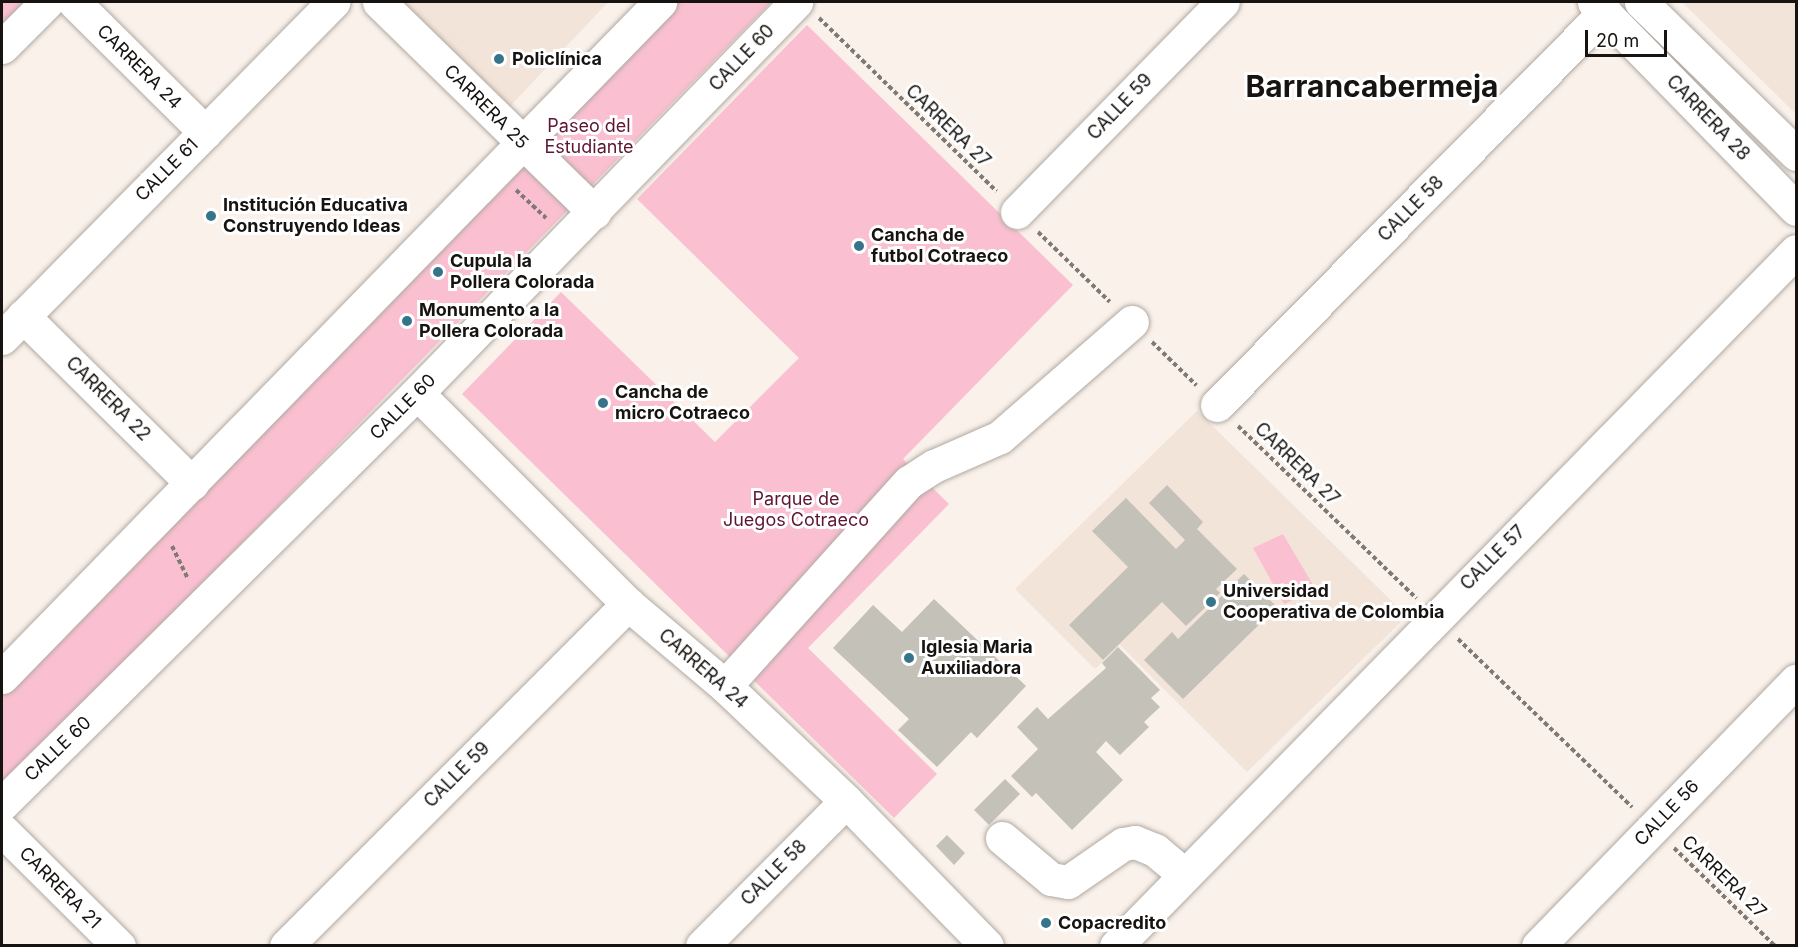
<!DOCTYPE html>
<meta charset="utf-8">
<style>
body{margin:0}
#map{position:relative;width:1798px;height:947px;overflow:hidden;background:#f9f1ea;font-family:Inter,sans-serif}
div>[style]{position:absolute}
.built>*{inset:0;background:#f2e4d8}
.green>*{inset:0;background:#fac0d1}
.building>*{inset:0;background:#c3c1b8}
.path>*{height:4px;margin-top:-2px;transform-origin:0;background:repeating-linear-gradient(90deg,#7f7a76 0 4.5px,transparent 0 7.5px)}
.roads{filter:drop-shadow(0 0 2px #b1a9a3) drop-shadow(0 0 2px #b1a9a3)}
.minor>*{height:33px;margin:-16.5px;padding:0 16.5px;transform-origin:16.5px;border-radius:16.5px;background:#fff}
.major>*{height:33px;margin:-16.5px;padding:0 16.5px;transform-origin:16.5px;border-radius:16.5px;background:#fff}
.dots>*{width:16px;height:16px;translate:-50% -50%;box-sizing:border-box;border:3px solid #fff;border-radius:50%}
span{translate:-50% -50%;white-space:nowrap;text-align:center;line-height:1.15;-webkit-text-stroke:6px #fff;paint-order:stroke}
.street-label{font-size:18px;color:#161311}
.poi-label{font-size:18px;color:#161311;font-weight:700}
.left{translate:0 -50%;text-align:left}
.park-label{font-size:18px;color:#5e1534}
.town-label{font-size:30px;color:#161311;font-weight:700}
.frame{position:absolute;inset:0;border:3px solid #161311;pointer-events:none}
.scale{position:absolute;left:1585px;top:30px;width:82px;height:27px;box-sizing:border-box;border:3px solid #161311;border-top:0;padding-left:8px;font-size:18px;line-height:21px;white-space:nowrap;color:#161311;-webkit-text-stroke:4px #fff;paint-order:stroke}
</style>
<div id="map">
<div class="built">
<i style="clip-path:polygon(386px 2px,608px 2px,500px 117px)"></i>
<i style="clip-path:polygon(1682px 2px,1796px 2px,1796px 114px)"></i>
<i style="clip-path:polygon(1197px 411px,1407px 616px,1247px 772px,1120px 645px,1095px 669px,1015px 589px)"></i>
</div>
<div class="green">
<i style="clip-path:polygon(2px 2px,32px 2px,2px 31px)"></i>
<i style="clip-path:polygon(671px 2px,771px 2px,2px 789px,2px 693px)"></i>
<i style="clip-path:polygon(807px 25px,1073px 285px,903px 459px,949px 504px,808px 648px,937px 774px,894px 818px,462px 394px,561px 292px,715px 442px,799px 358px,637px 199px)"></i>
<i style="clip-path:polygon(1283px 534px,1316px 590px,1284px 604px,1253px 548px)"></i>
</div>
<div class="building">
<i style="clip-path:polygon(1167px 485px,1203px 522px,1197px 529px,1237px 569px,1216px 589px,1220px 593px,1186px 626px,1162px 602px,1103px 660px,1069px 625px,1128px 567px,1092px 531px,1126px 498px,1176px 549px,1185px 540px,1149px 503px)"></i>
<i style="clip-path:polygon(1244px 574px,1277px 607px,1183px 699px,1144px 660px,1172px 632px,1178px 639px)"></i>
<i style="clip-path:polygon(934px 599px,1026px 686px,977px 738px,971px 732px,937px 767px,898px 730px,909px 719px,833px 648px,873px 605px,902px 632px)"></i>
<i style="clip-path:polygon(1118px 647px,1160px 690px,1151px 698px,1160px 707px,1144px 722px,1149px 727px,1120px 755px,1106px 741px,1096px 752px,1123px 780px,1072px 830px,1036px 793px,1032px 797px,1011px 776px,1038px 749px,1017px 727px,1037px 707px,1048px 719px,1106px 668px,1102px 663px)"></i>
<i style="clip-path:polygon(1005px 779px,1020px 794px,989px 825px,974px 810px)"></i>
<i style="clip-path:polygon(947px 835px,965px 853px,954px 865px,936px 846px)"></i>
</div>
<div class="path">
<i style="left:819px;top:18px;width:248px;rotate:44.3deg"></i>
<i style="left:516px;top:190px;width:41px;rotate:43deg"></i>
<i style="left:1038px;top:232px;width:100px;rotate:44.2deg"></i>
<i style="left:1152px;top:342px;width:62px;rotate:44.3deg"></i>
<i style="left:1238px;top:426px;width:248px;rotate:44deg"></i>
<i style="left:172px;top:546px;width:37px;rotate:64deg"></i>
<i style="left:1458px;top:639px;width:242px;rotate:44deg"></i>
<i style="left:1674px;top:848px;width:141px;rotate:44.1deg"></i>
</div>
<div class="roads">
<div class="minor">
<i style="left:74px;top:2px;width:185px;rotate:44.8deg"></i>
<i style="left:379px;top:2px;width:301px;rotate:44.3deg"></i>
<i style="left:2px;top:47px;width:64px;rotate:-45deg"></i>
<i style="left:1017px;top:212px;width:294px;rotate:-45.6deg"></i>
<i style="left:23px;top:316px;width:238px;rotate:44.7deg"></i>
<i style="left:2px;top:338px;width:472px;rotate:-45.4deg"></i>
<i style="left:417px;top:393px;width:298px;rotate:45deg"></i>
<i style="left:628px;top:604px;width:127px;rotate:40.2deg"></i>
<i style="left:725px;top:686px;width:167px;rotate:43.5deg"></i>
<i style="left:846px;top:801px;width:202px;rotate:45.8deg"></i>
<i style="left:1217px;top:405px;width:552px;rotate:-45.37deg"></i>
<i style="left:2px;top:677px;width:943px;rotate:-45.73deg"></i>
<i style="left:725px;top:686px;width:275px;rotate:-48deg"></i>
<i style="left:909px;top:482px;width:30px;rotate:-33deg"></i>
<i style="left:934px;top:466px;width:72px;rotate:-23.7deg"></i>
<i style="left:1000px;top:437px;width:175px;rotate:-41.1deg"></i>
<i style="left:2px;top:804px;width:584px;rotate:-44.72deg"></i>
<i style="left:417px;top:393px;width:545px;rotate:-45.89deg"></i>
<i style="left:2px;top:830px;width:165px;rotate:44.8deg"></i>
<i style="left:1002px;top:838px;width:64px;rotate:39.9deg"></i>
<i style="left:1051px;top:879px;width:17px;rotate:10deg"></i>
<i style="left:1068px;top:882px;width:67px;rotate:-34.6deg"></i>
<i style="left:1123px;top:844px;width:12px;rotate:-9deg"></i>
<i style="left:1135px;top:842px;width:22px;rotate:22deg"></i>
<i style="left:1155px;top:850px;width:39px;rotate:40deg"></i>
<i style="left:286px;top:946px;width:484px;rotate:-45deg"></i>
<i style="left:702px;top:946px;width:204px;rotate:-45.2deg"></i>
<i style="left:1116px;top:946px;width:972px;rotate:-45.63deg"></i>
<i style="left:1538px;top:946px;width:370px;rotate:-45.8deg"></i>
</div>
<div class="major">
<i style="left:1594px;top:2px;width:289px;rotate:45.7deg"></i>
<i style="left:1641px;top:2px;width:217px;rotate:44.4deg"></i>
</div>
</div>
<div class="dots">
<i style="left:499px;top:59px;background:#36748a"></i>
<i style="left:211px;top:216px;background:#36748a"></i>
<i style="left:859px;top:246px;background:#36748a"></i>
<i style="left:438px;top:272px;background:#36748a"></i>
<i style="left:407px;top:321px;background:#36748a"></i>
<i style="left:603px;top:403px;background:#36748a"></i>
<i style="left:1211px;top:602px;background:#36748a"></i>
<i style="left:909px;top:658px;background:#36748a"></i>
<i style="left:1046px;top:923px;background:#36748a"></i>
</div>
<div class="street-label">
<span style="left:742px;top:58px;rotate:-46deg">CALLE 60</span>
<span style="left:139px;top:67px;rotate:45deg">CARRERA 24</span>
<span style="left:486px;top:107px;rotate:45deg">CARRERA 25</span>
<span style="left:1120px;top:107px;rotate:-46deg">CALLE 59</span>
<span style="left:1708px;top:118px;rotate:46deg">CARRERA 28</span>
<span style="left:948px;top:126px;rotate:44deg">CARRERA 27</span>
<span style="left:167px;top:170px;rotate:-45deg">CALLE 61</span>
<span style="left:1411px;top:209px;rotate:-45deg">CALLE 58</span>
<span style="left:108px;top:399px;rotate:45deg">CARRERA 22</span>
<span style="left:403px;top:407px;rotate:-45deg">CALLE 60</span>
<span style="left:1297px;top:464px;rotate:44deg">CARRERA 27</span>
<span style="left:1493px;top:558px;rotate:-45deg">CALLE 57</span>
<span style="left:703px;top:669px;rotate:41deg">CARRERA 24</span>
<span style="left:58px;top:749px;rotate:-44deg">CALLE 60</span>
<span style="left:457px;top:775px;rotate:-45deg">CALLE 59</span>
<span style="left:1667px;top:813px;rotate:-46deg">CALLE 56</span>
<span style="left:774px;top:873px;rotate:-45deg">CALLE 58</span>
<span style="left:1724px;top:877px;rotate:44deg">CARRERA 27</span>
<span style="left:60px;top:888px;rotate:45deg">CARRERA 21</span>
</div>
<div class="poi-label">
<span class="left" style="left:512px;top:59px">Policlínica</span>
<span class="left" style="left:223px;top:216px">Institución Educativa<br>Construyendo Ideas</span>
<span class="left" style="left:871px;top:246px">Cancha de<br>futbol Cotraeco</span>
<span class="left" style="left:450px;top:272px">Cupula la<br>Pollera Colorada</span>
<span class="left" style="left:419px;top:321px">Monumento a la<br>Pollera Colorada</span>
<span class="left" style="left:615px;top:403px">Cancha de<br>micro Cotraeco</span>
<span class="left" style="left:1223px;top:602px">Universidad<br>Cooperativa de Colombia</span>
<span class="left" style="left:921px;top:658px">Iglesia Maria<br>Auxiliadora</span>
<span class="left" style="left:1058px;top:923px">Copacredito</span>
</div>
<div class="park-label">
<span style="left:589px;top:137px">Paseo del<br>Estudiante</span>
<span style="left:796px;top:510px">Parque de<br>Juegos Cotraeco</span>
</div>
<div class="town-label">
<span style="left:1372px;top:86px">Barrancabermeja</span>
</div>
<div class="frame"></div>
<div class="scale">20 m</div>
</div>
